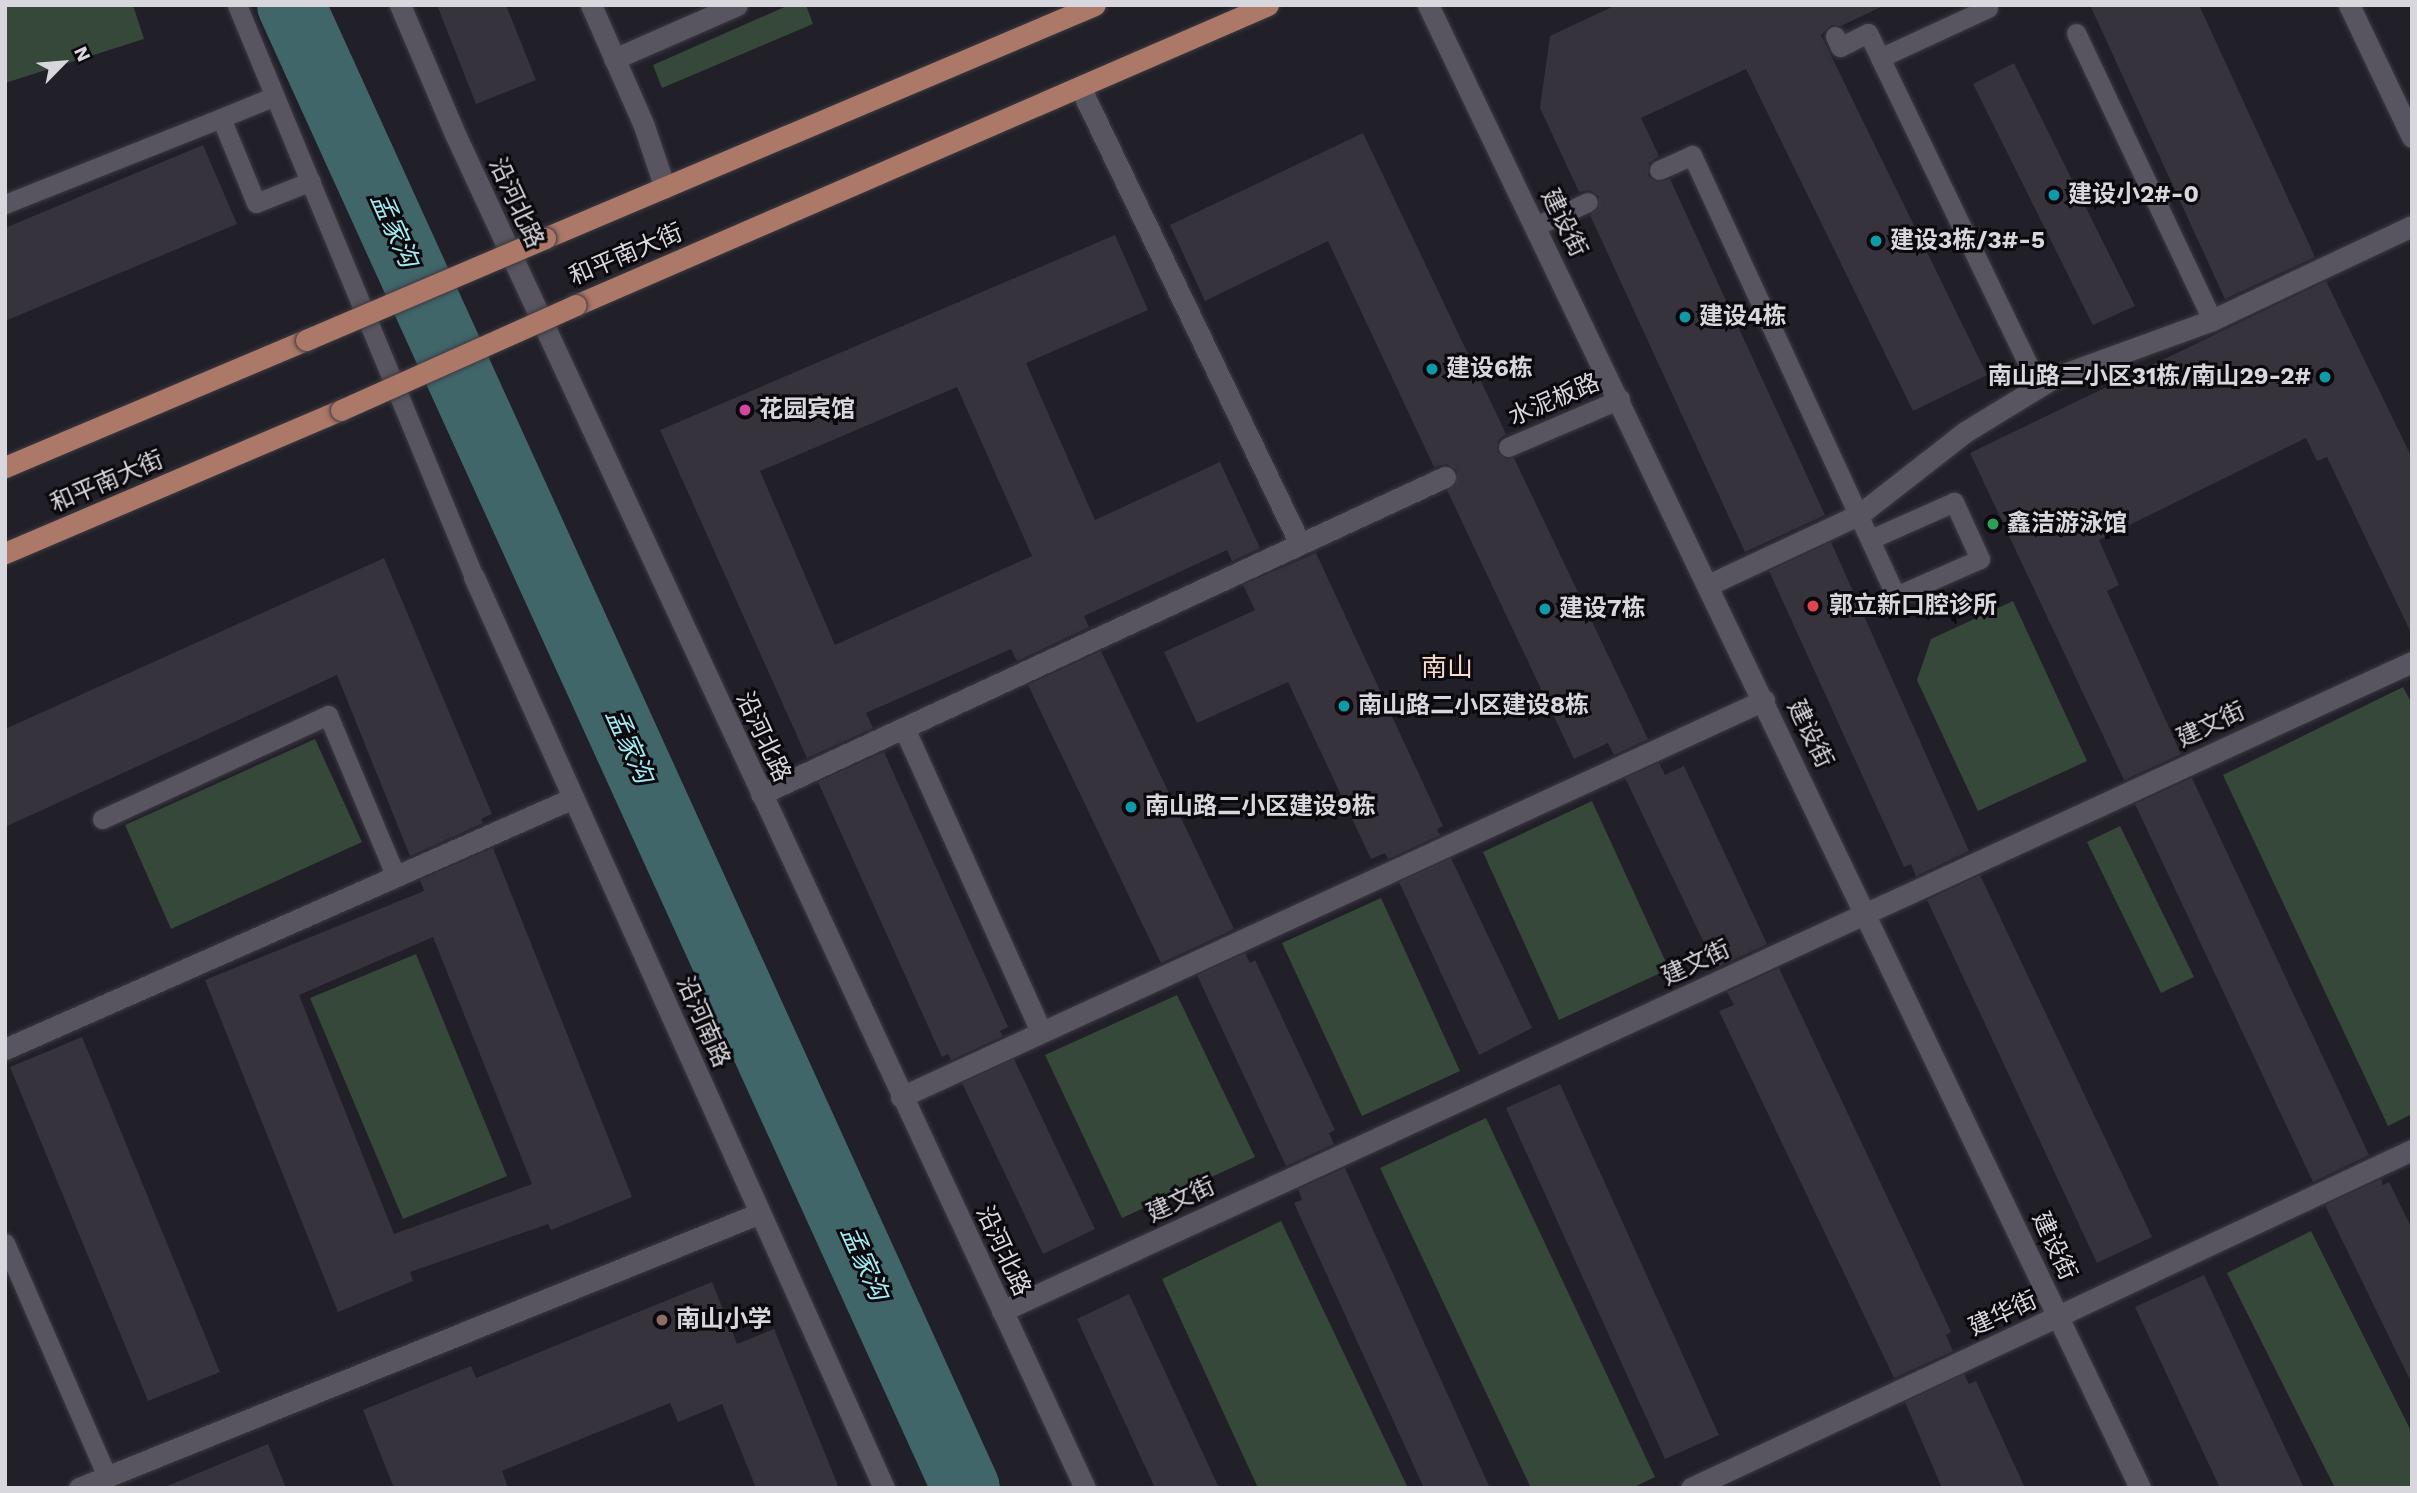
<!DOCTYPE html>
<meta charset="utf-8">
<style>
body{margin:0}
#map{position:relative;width:2417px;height:1493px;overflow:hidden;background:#211f28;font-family:"Work Sans","Noto Sans SC",sans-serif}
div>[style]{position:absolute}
.green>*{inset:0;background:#354839}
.river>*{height:68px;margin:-34px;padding:0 34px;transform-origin:34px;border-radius:34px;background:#40666a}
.building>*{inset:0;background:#36333d}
.roads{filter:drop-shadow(0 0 2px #3c3a42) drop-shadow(0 0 2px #3c3a42)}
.lane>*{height:19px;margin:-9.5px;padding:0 9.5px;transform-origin:9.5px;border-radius:9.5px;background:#585560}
.street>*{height:21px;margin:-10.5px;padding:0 10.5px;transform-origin:10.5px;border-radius:10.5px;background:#585560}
.secondary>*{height:21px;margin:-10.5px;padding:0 10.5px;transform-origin:10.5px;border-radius:10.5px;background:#585560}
.primary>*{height:21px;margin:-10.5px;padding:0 10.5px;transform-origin:10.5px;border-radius:10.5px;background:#ac7867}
.bridges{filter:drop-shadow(0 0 2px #3c3a42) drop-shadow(0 0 2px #3c3a42)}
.primary-bridge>*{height:21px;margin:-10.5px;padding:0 10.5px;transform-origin:10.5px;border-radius:10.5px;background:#ac7867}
.dots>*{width:19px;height:19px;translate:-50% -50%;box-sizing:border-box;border:4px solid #0b090e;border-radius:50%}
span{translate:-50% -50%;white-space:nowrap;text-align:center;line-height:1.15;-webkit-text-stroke:6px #0b090e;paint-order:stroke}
.poi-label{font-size:24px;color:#d8d7dd;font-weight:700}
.left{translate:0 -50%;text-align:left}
.right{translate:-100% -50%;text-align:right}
.street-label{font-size:24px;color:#d8d7dd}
.water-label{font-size:26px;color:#a0eaf1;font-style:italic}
.neighbourhood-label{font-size:26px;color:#f8daca}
.frame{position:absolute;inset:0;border:7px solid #d8d7dd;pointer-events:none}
.north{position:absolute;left:28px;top:28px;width:70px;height:70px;-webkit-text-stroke:5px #0b090e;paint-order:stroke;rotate:65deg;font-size:19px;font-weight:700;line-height:28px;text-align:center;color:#d8d7dd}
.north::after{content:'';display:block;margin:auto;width:24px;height:32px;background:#d8d7dd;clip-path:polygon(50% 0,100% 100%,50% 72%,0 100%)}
</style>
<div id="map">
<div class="green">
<i style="clip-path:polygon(5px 5px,133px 5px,144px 39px,5px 83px)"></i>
<i style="clip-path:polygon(789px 5px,806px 5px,813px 24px,662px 88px,653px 65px)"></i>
<i style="clip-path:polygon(2013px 601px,2087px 761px,1978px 811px,1917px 680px,1931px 639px)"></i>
<i style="clip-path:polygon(2403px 687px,2412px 704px,2412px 1114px,2388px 1126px,2223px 775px)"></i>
<i style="clip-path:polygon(315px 739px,362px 842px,171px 929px,125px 825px)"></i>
<i style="clip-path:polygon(1592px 801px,1669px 969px,1559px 1020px,1483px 852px)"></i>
<i style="clip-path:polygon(2120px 826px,2194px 977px,2161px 993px,2087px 842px)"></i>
<i style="clip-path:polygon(1381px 898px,1460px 1071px,1362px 1116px,1282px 943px)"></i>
<i style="clip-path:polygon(416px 954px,507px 1176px,403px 1219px,310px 998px)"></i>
<i style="clip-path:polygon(1177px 995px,1255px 1157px,1122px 1218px,1045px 1055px)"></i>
<i style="clip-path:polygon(1486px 1118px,1655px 1477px,1632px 1488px,1531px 1488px,1380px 1168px)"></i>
<i style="clip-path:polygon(1281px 1221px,1408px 1488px,1258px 1488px,1162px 1279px)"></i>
<i style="clip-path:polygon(2311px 1231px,2412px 1433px,2412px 1488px,2335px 1488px,2227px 1273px)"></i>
</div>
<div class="river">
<i style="left:291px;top:5px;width:1629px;rotate:65.53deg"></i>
</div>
<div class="building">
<i style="clip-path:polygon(437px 5px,506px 5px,536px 80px,476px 104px)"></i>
<i style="clip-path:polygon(1616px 5px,1885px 5px,1841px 26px,1831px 25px,1821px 35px,1987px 375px,1913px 411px,1746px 69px,1641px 118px,1659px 156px,1649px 163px,1648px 176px,1657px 182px,1670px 179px,1825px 515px,1745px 552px,1590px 215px,1598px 208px,1599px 196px,1590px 190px,1579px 192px,1540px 108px,1550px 36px)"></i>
<i style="clip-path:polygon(2090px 5px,2199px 5px,2315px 257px,2225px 299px)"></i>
<i style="clip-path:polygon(2014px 63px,2135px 306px,2093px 325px,1973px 84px)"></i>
<i style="clip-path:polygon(1363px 133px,1506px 434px,1498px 440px,1497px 452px,1506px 459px,1514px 458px,1648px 739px,1614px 755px,1608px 743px,1574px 759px,1447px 490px,1456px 484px,1457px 471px,1447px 464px,1434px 467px,1328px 241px,1205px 301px,1170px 225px)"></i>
<i style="clip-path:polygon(203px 145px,237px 224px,5px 321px,5px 228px)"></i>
<i style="clip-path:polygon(evenodd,1115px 235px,1148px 310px,1026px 363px,1095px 520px,1220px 462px,1260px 548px,1232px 561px,1227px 550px,1084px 616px,1089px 627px,1017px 661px,1011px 649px,866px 713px,873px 728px,807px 758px,660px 430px,1115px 235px,957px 387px,1032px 556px,835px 645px,760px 471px,957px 387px)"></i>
<i style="clip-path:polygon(2326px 281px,2412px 458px,2412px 635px,2327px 457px,2317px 461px,2306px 438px,2099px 540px,2119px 585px,2107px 591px,2181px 754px,2124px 780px,1970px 453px)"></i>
<i style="clip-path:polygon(1831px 542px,1969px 851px,1916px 876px,1911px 864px,1904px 867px,1769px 571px)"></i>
<i style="clip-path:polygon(1316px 553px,1443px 826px,1437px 829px,1440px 835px,1388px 859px,1385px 853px,1371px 859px,1288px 682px,1197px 723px,1164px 652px,1255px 610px,1243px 585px)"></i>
<i style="clip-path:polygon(384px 558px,492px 814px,481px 819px,483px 823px,410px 856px,337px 675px,5px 827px,5px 729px)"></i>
<i style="clip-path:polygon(1101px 651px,1234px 929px,1161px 963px,1028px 685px)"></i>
<i style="clip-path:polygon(884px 752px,1008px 1027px,1000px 1031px,1003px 1036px,951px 1060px,948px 1054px,942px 1057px,818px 782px)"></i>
<i style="clip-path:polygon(1659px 763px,1665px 775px,1684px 766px,1767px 944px,1716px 968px,1625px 778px)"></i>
<i style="clip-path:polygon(2192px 778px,2369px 1155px,2313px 1182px,2135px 804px)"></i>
<i style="clip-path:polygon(evenodd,493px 848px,632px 1197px,551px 1230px,548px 1224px,410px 1272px,413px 1281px,338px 1312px,205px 980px,424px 891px,420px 880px,493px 848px,433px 937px,532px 1184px,394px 1234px,299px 995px,433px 937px)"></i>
<i style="clip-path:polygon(1451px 858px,1532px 1028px,1479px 1055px,1399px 882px)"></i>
<i style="clip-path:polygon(1980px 875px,2152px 1237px,2097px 1263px,1927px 900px)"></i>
<i style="clip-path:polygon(1245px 953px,1250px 963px,1255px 960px,1335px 1130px,1329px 1133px,1334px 1144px,1286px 1166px,1197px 975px)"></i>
<i style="clip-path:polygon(1779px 968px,1951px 1332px,1946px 1335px,1953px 1351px,1894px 1378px,1719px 1011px,1734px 1005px,1727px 992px)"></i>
<i style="clip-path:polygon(82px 1037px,220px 1372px,148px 1401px,10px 1067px)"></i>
<i style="clip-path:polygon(1014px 1059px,1095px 1229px,1043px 1254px,962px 1083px)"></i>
<i style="clip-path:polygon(1560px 1084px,1719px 1435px,1665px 1459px,1506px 1108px)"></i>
<i style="clip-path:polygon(1345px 1168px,1490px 1488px,1424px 1488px,1294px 1203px,1302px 1200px,1298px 1189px)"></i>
<i style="clip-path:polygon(2381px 1179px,2383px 1185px,2389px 1182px,2412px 1229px,2412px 1384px,2325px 1205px)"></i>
<i style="clip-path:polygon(2204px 1275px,2304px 1488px,2220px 1488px,2135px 1307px)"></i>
<i style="clip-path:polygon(712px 1282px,737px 1344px,774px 1329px,839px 1488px,756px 1488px,722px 1404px,678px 1422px,670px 1403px,502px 1471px,508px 1488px,394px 1488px,363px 1410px,471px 1366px,476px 1378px)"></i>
<i style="clip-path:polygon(1129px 1294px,1219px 1488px,1155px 1488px,1077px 1319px)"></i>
<i style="clip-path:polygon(1964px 1374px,1969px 1384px,1976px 1381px,2025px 1488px,1942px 1488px,1905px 1402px)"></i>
<i style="clip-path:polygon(268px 1444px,286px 1488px,165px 1488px,165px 1487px)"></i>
</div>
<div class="roads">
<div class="lane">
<i style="left:237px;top:5px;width:619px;rotate:67.49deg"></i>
<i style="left:1988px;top:8px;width:119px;rotate:155.2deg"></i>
<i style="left:1880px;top:58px;width:365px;rotate:64.2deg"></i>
<i style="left:2076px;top:33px;width:318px;rotate:64.6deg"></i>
<i style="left:1835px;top:36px;width:12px;rotate:66deg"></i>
<i style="left:1840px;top:47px;width:31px;rotate:-27deg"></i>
<i style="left:1868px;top:33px;width:28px;rotate:64deg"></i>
<i style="left:221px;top:118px;width:58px;rotate:-22.2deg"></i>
<i style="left:1659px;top:170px;width:36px;rotate:-24deg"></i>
<i style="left:1692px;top:155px;width:486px;rotate:65.2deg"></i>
<i style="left:1896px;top:596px;width:92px;rotate:-23.8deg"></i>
<i style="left:1980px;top:559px;width:63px;rotate:-114.5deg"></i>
<i style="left:1954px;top:502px;width:91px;rotate:156deg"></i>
<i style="left:5px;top:204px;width:232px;rotate:-21.7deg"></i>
<i style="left:221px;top:118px;width:92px;rotate:67.6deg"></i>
<i style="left:256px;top:203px;width:59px;rotate:-21.8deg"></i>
<i style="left:1536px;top:226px;width:57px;rotate:-24.8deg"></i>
<i style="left:1508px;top:447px;width:122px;rotate:-23.2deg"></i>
<i style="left:102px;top:819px;width:249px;rotate:-24.7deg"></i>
<i style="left:328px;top:715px;width:176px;rotate:67.2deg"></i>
<i style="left:5px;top:1243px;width:254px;rotate:66.4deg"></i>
</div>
<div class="street">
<i style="left:400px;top:5px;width:140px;rotate:66.9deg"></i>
<i style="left:455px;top:134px;width:1493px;rotate:65.05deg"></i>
<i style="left:591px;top:5px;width:132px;rotate:66.3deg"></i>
<i style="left:644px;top:126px;width:65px;rotate:71.3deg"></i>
<i style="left:1428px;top:5px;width:1645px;rotate:64.35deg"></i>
<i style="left:614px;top:59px;width:134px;rotate:-23.7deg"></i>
<i style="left:1080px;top:87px;width:507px;rotate:64.29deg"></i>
<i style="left:474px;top:577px;width:999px;rotate:65.77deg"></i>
<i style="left:1708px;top:585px;width:168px;rotate:-25deg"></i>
<i style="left:1860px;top:514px;width:133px;rotate:-38deg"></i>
<i style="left:1965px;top:432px;width:103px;rotate:-31.5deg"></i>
<i style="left:2053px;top:378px;width:169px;rotate:-20deg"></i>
<i style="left:2212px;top:320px;width:221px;rotate:-25.2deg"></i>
<i style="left:904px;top:728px;width:333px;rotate:65.7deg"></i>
<i style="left:761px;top:794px;width:754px;rotate:-24.87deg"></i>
<i style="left:5px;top:1049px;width:621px;rotate:-23.84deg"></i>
<i style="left:901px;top:1097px;width:950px;rotate:-24.7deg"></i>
<i style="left:1002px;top:1311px;width:1552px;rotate:-24.72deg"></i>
<i style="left:79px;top:1488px;width:734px;rotate:-21.99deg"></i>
<i style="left:1691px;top:1488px;width:796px;rotate:-25.12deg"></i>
</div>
<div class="secondary">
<i style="left:2349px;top:5px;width:146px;rotate:64.5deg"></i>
</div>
<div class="primary">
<i style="left:545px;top:238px;width:597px;rotate:-22.96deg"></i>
<i style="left:576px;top:305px;width:754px;rotate:-23.44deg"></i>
<i style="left:5px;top:467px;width:327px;rotate:-22.9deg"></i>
<i style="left:5px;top:553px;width:365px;rotate:-23.1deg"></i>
</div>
</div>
<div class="bridges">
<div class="primary-bridge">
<i style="left:306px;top:340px;width:260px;rotate:-23.1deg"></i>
<i style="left:341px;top:410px;width:257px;rotate:-24.1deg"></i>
</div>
</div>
<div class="dots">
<i style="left:2054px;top:195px;background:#0f9aa8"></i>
<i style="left:1876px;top:241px;background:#0f9aa8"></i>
<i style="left:1685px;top:317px;background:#0f9aa8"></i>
<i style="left:1432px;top:369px;background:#0f9aa8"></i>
<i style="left:2325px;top:377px;background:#0f9aa8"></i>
<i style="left:745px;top:410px;background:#d1479c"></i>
<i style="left:1993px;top:524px;background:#2e9e5b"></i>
<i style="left:1813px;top:606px;background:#e0444e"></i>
<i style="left:1545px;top:609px;background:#0f9aa8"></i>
<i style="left:1344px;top:706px;background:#0f9aa8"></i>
<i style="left:1131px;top:807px;background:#0f9aa8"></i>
<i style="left:662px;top:1320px;background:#8d6e63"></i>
</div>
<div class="poi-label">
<span class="left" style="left:2068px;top:195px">建设小2#-0</span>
<span class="left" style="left:1890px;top:241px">建设3栋/3#-5</span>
<span class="left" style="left:1699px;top:317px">建设4栋</span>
<span class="left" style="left:1446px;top:369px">建设6栋</span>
<span class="right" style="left:2311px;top:377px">南山路二小区31栋/南山29-2#</span>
<span class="left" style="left:759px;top:410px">花园宾馆</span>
<span class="left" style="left:2007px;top:524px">鑫洁游泳馆</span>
<span class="left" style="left:1829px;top:606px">郭立新口腔诊所</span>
<span class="left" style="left:1559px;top:609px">建设7栋</span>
<span class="left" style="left:1358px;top:706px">南山路二小区建设8栋</span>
<span class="left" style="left:1145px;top:807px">南山路二小区建设9栋</span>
<span class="left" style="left:676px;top:1320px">南山小学</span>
</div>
<div class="street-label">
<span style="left:516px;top:203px;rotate:65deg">沿河北路</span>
<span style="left:1564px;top:223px;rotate:64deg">建设街</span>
<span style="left:626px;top:255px;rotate:-23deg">和平南大街</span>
<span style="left:1554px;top:400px;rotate:-23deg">水泥板路</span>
<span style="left:107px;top:482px;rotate:-23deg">和平南大街</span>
<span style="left:2211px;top:725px;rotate:-25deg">建文街</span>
<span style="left:1810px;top:734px;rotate:64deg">建设街</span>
<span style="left:763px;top:737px;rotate:65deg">沿河北路</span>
<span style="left:1696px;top:963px;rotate:-25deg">建文街</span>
<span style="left:703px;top:1022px;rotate:66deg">沿河南路</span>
<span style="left:1181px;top:1200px;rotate:-25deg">建文街</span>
<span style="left:2054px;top:1246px;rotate:65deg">建设街</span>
<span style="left:1003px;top:1251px;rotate:65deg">沿河北路</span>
<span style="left:2003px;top:1314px;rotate:-25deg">建华街</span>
</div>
<div class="water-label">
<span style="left:394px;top:230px;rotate:66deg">孟家沟</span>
<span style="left:629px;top:746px;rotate:66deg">孟家沟</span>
<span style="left:864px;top:1263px;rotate:66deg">孟家沟</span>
</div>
<div class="neighbourhood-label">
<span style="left:1447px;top:668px">南山</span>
</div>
<div class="frame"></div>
<div class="north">N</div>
</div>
